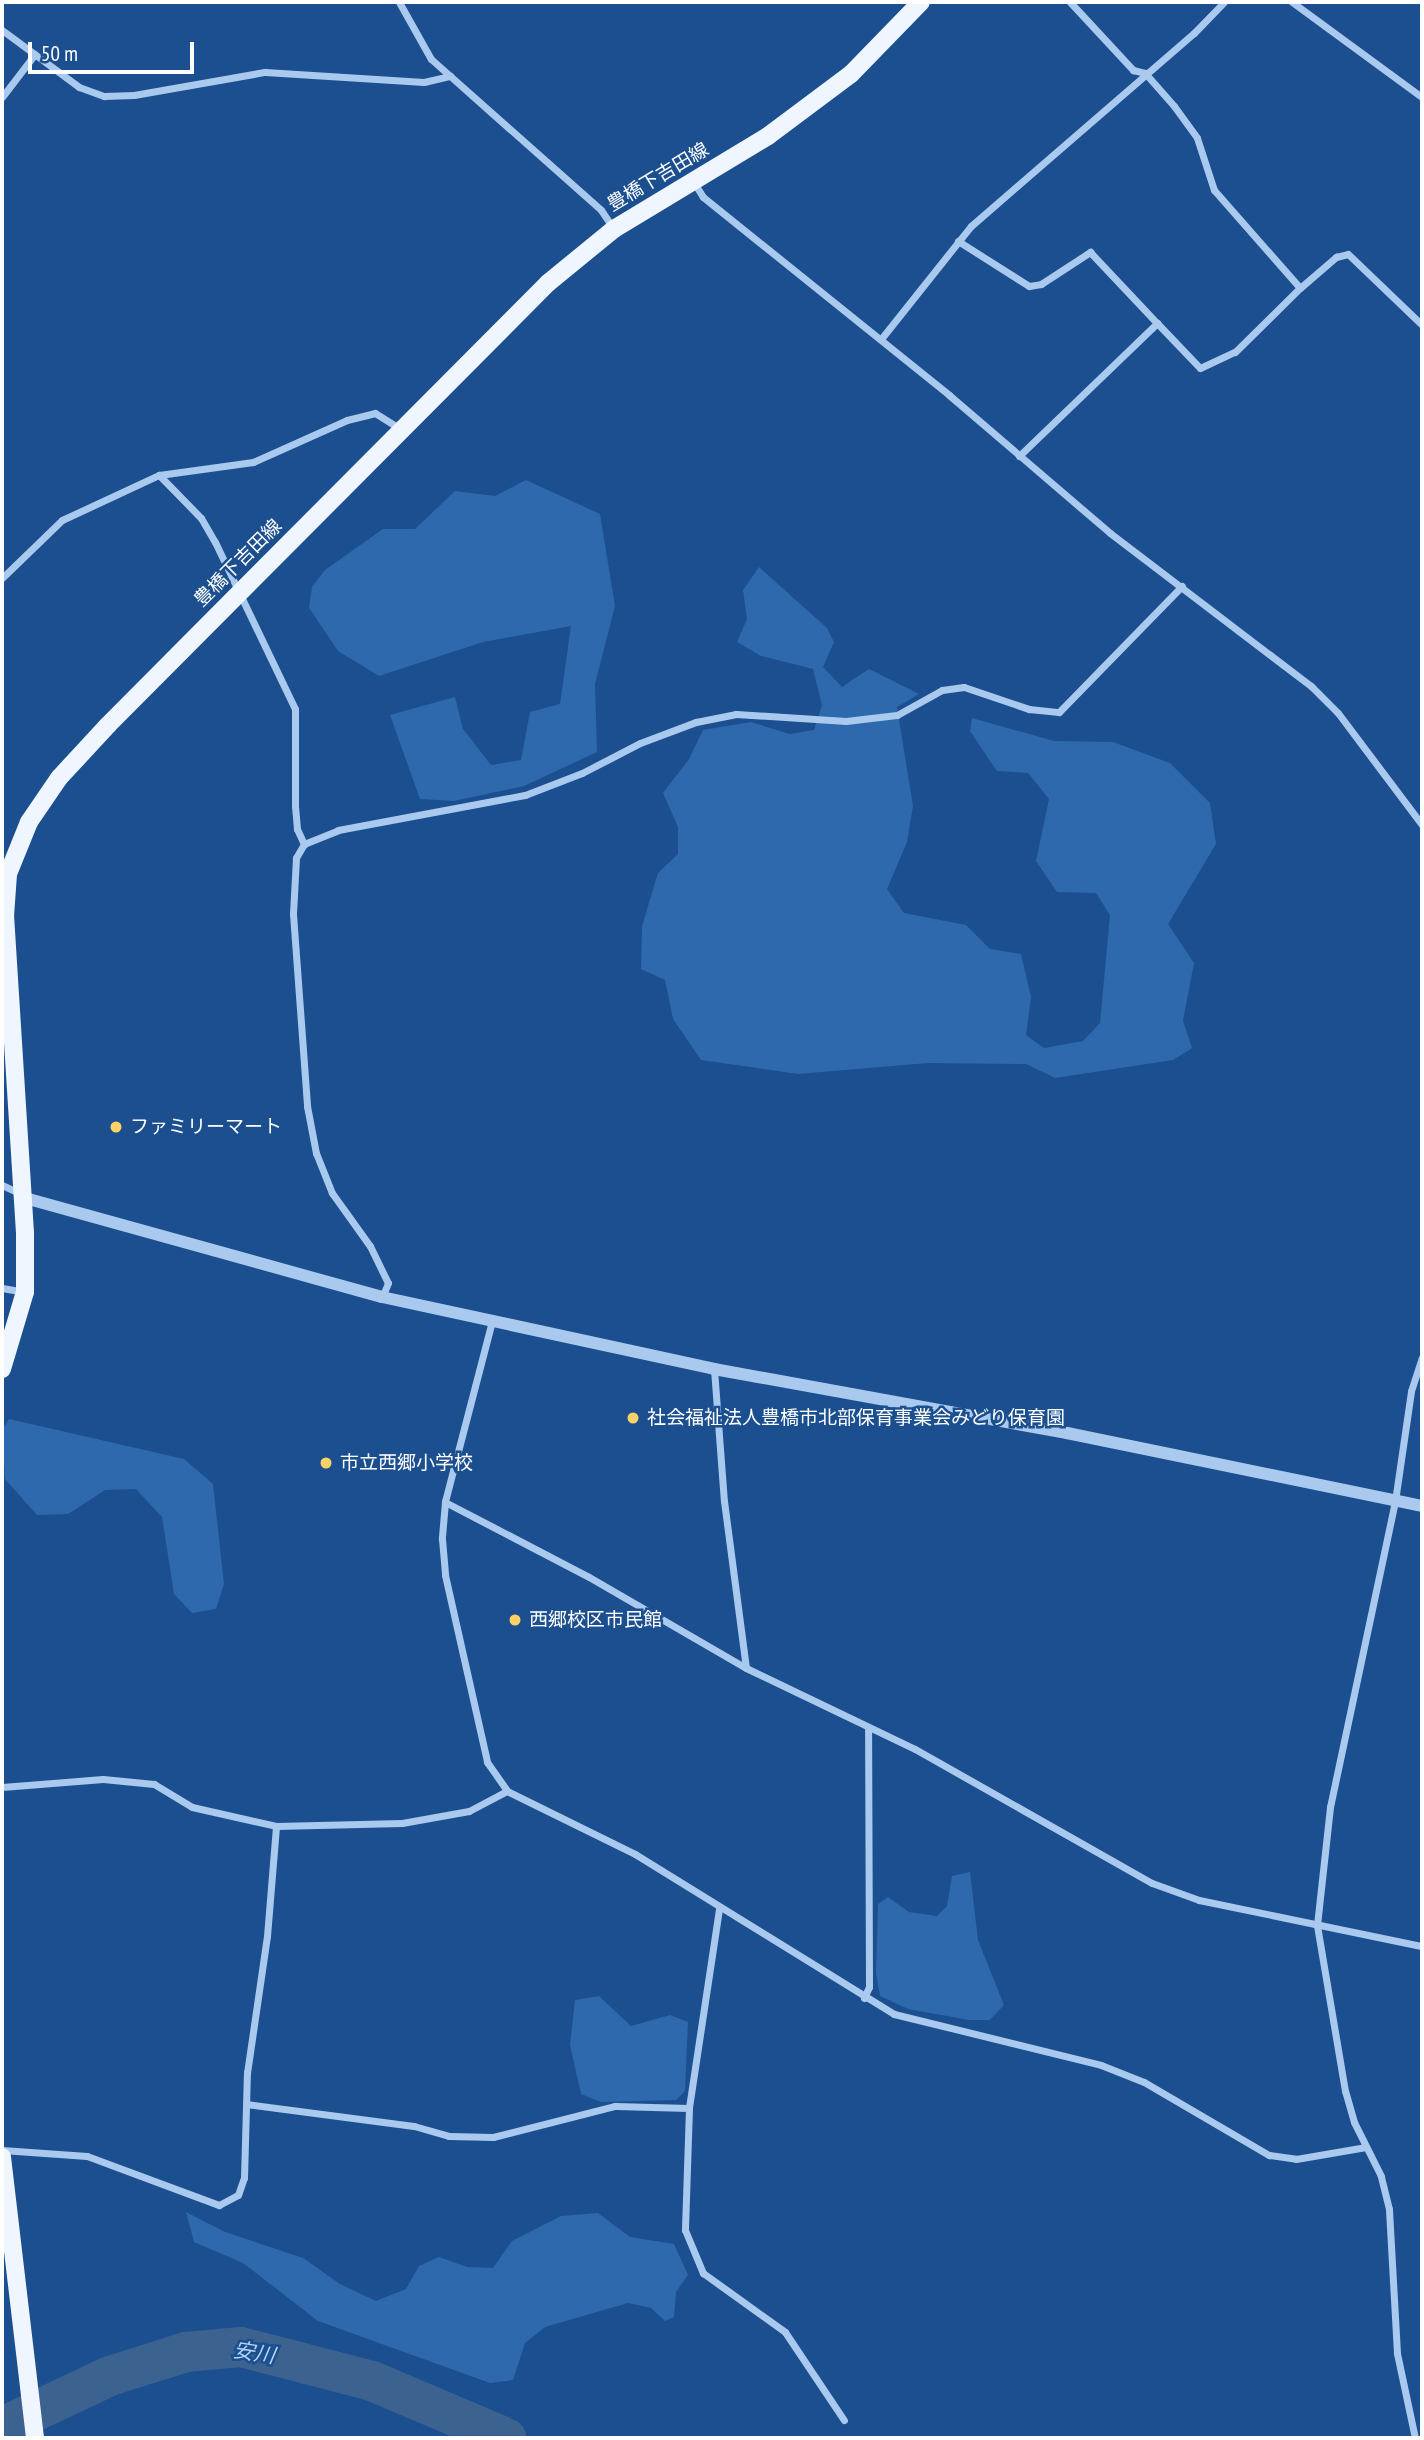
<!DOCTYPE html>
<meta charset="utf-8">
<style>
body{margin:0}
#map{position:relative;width:1424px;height:2440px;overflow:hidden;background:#1b4f8f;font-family:"PT Sans Narrow","Noto Sans JP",sans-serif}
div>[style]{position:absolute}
.green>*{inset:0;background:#2e69ad}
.river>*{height:40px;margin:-20px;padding:0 20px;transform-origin:20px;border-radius:20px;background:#3c6290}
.minor>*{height:7px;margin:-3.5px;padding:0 3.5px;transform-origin:3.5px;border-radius:3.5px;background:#a9c9ee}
.tertiary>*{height:12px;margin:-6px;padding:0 6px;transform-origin:6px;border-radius:6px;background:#a9c9ee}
.primary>*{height:18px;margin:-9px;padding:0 9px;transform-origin:9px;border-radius:9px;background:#f0f6ff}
.dots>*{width:19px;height:19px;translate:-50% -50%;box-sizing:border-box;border:4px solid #1b4f8f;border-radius:50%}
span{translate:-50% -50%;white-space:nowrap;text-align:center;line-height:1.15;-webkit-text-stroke:5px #1b4f8f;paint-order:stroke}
.street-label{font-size:19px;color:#fff}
.poi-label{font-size:19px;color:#fff}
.left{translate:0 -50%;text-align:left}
.water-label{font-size:21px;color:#b5d3f5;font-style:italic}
.frame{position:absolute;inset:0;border:4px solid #fff;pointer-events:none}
.scale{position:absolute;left:28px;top:42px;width:166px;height:32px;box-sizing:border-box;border:4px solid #fff;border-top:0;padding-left:9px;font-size:21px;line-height:24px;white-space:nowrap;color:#fff;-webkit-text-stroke:5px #1b4f8f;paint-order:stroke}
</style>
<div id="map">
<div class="green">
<i style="clip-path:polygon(526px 480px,600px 514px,615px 606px,595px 684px,597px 752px,524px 786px,454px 801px,420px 799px,390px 715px,455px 697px,463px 729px,491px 765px,521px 760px,530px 712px,560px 704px,571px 626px,483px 642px,379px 676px,338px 651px,309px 608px,312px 587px,325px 570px,383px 529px,415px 529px,455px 491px,495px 496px)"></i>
<i style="clip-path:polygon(759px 567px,827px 628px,834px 642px,823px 667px,842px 687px,869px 669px,919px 694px,897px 707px,913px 806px,907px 842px,887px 889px,904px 913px,966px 925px,990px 949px,1021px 954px,1031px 997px,1026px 1035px,1044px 1048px,1083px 1041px,1100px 1023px,1110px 915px,1096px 893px,1057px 892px,1036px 861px,1049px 799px,1028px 773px,997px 771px,970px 731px,972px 718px,1054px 741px,1113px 742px,1170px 763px,1210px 803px,1216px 844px,1168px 924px,1194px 963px,1183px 1021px,1192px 1048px,1173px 1060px,1055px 1078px,1026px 1064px,928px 1063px,798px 1074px,701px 1060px,673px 1019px,665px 980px,641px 969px,642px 926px,658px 873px,678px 854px,678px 827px,663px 793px,689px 759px,703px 730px,751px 722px,790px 734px,814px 730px,822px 705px,813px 669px,761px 656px,737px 642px,747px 619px,743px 590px)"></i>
<i style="clip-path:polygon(9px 1419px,184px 1459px,213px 1484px,224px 1584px,216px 1609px,192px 1613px,174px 1594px,162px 1517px,136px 1489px,105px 1490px,68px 1514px,37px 1515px,5px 1479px,2px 1430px)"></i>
<i style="clip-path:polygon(970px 1872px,978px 1940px,1004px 2005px,990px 2020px,969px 2020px,908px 2009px,880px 1996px,876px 1973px,878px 1904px,888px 1897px,909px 1912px,937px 1916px,947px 1906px,952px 1876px)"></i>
<i style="clip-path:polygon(599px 1996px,631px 2026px,670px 2015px,688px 2022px,685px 2091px,676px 2100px,601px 2102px,581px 2094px,570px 2045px,575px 2000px)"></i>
<i style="clip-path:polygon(186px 2212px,225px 2232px,303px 2258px,340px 2284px,376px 2301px,406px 2289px,419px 2266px,439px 2257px,467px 2267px,493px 2268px,512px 2241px,561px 2216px,598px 2213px,630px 2237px,674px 2244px,688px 2275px,676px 2292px,674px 2317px,665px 2321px,651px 2308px,628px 2303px,545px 2327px,525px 2343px,513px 2380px,490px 2383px,318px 2321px,243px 2263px,194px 2242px)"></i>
</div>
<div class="river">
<i style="left:2px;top:2427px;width:119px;rotate:-25.3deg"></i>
<i style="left:110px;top:2376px;width:80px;rotate:-17.5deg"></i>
<i style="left:186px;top:2352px;width:55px;rotate:-5.2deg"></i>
<i style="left:241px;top:2347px;width:135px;rotate:14.5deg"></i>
<i style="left:372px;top:2381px;width:146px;rotate:23deg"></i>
</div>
<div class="minor">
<i style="left:399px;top:2px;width:65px;rotate:60.7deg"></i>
<i style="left:431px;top:59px;width:227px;rotate:41.6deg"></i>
<i style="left:601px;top:210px;width:22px;rotate:56deg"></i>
<i style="left:1070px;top:2px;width:93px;rotate:47.2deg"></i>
<i style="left:1133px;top:70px;width:12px;rotate:14deg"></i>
<i style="left:1145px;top:73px;width:44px;rotate:48.7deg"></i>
<i style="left:1174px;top:106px;width:39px;rotate:54deg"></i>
<i style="left:1197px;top:138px;width:55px;rotate:71.9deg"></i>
<i style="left:1214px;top:190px;width:130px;rotate:48.7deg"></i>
<i style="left:1300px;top:288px;width:48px;rotate:-40.7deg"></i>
<i style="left:1336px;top:257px;width:12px;rotate:-14deg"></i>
<i style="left:1348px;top:254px;width:103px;rotate:43.8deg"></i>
<i style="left:1292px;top:2px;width:161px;rotate:36.2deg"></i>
<i style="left:2px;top:30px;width:96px;rotate:36.5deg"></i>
<i style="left:79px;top:87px;width:27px;rotate:20deg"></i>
<i style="left:104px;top:96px;width:30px;rotate:-2deg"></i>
<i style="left:134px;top:95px;width:133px;rotate:-10deg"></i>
<i style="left:265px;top:72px;width:159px;rotate:3.6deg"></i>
<i style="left:424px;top:82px;width:27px;rotate:-13deg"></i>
<i style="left:2px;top:97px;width:54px;rotate:-52.5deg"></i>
<i style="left:693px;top:181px;width:19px;rotate:58deg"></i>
<i style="left:703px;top:197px;width:316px;rotate:38.8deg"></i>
<i style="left:949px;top:395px;width:212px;rotate:40.6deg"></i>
<i style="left:1110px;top:533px;width:253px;rotate:37.3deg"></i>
<i style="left:1311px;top:686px;width:38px;rotate:45deg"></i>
<i style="left:1338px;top:713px;width:140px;rotate:53.1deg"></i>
<i style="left:958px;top:241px;width:84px;rotate:32.4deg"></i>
<i style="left:1029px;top:286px;width:12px;rotate:-9deg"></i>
<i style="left:1041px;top:284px;width:59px;rotate:-33.1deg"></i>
<i style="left:1090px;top:252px;width:98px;rotate:46.7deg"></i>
<i style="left:881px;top:339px;width:144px;rotate:-51.5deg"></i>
<i style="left:971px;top:226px;width:295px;rotate:-40.9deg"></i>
<i style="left:1194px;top:33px;width:43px;rotate:-45.9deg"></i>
<i style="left:1019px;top:456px;width:192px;rotate:-43.9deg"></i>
<i style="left:1157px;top:323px;width:62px;rotate:46.3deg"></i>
<i style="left:1200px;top:368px;width:38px;rotate:-25deg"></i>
<i style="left:1235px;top:352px;width:91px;rotate:-44.6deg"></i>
<i style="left:159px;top:475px;width:60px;rotate:45.7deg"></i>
<i style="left:201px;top:518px;width:28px;rotate:60deg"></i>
<i style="left:215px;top:542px;width:185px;rotate:64.4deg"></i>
<i style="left:295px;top:709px;width:97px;rotate:90deg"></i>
<i style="left:295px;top:806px;width:23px;rotate:85deg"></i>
<i style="left:297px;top:829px;width:17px;rotate:65deg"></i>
<i style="left:304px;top:844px;width:16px;rotate:120deg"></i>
<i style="left:296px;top:858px;width:56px;rotate:93.1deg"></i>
<i style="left:293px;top:914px;width:193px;rotate:85.8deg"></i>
<i style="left:307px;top:1106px;width:48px;rotate:79.2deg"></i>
<i style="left:316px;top:1153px;width:43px;rotate:68.2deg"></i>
<i style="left:332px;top:1193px;width:65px;rotate:54.4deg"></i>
<i style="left:370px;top:1246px;width:41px;rotate:64.1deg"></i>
<i style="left:388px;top:1283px;width:15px;rotate:113deg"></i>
<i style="left:2px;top:578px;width:83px;rotate:-44deg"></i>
<i style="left:62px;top:520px;width:107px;rotate:-24.9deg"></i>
<i style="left:159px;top:475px;width:95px;rotate:-7.9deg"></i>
<i style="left:253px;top:462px;width:103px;rotate:-24.1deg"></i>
<i style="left:347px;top:420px;width:29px;rotate:-14deg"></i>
<i style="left:375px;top:413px;width:31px;rotate:32deg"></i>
<i style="left:304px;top:844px;width:37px;rotate:-22deg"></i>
<i style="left:338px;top:830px;width:190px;rotate:-10.6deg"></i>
<i style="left:525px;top:795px;width:61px;rotate:-21.1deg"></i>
<i style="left:582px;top:773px;width:65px;rotate:-27.3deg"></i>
<i style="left:640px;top:743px;width:60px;rotate:-20.6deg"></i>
<i style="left:696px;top:722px;width:41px;rotate:-11.3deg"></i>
<i style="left:736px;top:714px;width:110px;rotate:3.6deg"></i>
<i style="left:846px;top:721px;width:51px;rotate:-6.7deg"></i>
<i style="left:897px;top:715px;width:51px;rotate:-29.1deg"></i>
<i style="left:942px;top:690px;width:22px;rotate:-8deg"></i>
<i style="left:964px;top:687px;width:69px;rotate:18.7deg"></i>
<i style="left:1029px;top:709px;width:30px;rotate:6deg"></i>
<i style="left:1059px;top:712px;width:176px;rotate:-45.7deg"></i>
<i style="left:2px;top:1185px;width:19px;rotate:25deg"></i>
<i style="left:2px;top:1288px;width:22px;rotate:10deg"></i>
<i style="left:492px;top:1321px;width:187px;rotate:104.6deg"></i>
<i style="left:445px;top:1502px;width:37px;rotate:95deg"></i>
<i style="left:442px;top:1539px;width:36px;rotate:85deg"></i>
<i style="left:445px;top:1575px;width:192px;rotate:77.3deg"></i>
<i style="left:487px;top:1762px;width:35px;rotate:55deg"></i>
<i style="left:507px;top:1791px;width:143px;rotate:26.2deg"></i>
<i style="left:635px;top:1854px;width:304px;rotate:31.7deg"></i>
<i style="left:894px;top:2014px;width:213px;rotate:13.8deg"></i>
<i style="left:1101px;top:2065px;width:46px;rotate:21.6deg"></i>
<i style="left:1144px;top:2082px;width:145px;rotate:30.3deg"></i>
<i style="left:1269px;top:2155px;width:27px;rotate:8deg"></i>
<i style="left:1296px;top:2159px;width:71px;rotate:-9.7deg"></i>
<i style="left:714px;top:1369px;width:132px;rotate:85.7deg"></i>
<i style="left:724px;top:1501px;width:168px;rotate:82.5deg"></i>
<i style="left:746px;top:1668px;width:187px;rotate:25.6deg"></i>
<i style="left:915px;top:1749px;width:272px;rotate:29.5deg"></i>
<i style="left:1152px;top:1883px;width:50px;rotate:19.9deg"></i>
<i style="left:1199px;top:1900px;width:228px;rotate:11.7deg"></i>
<i style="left:445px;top:1502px;width:162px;rotate:27.5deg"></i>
<i style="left:589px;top:1577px;width:181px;rotate:30.1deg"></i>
<i style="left:2px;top:1787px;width:101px;rotate:-4.5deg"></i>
<i style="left:103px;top:1779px;width:51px;rotate:5.6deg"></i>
<i style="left:154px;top:1784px;width:44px;rotate:31.2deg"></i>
<i style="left:192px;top:1807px;width:86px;rotate:12.7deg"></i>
<i style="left:276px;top:1826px;width:126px;rotate:-1.4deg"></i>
<i style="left:402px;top:1823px;width:68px;rotate:-10.2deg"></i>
<i style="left:469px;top:1811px;width:43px;rotate:-27.8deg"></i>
<i style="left:719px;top:1909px;width:201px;rotate:98.6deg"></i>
<i style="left:689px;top:2108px;width:122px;rotate:91.9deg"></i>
<i style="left:685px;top:2230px;width:47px;rotate:67.3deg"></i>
<i style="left:703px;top:2273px;width:101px;rotate:35.7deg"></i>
<i style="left:785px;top:2332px;width:106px;rotate:56.2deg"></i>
<i style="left:864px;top:1998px;width:12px;rotate:-66deg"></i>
<i style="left:869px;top:1987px;width:257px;rotate:-90.2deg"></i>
<i style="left:246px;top:2104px;width:169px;rotate:7.5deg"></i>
<i style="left:414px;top:2126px;width:36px;rotate:16deg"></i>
<i style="left:449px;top:2136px;width:44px;rotate:1.3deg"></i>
<i style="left:493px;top:2137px;width:126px;rotate:-14.3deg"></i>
<i style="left:615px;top:2106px;width:74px;rotate:1.5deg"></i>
<i style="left:2px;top:2150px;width:85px;rotate:4deg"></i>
<i style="left:87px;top:2156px;width:141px;rotate:20.4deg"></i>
<i style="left:219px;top:2205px;width:21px;rotate:-28deg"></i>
<i style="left:238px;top:2195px;width:18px;rotate:-71deg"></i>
<i style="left:244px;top:2178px;width:105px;rotate:-88.4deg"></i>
<i style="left:247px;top:2073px;width:138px;rotate:-81.7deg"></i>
<i style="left:267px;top:1936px;width:110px;rotate:-85.3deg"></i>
<i style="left:1415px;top:2438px;width:87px;rotate:-102deg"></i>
<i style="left:1397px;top:2353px;width:144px;rotate:-93.2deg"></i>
<i style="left:1389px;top:2209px;width:34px;rotate:-104deg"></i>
<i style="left:1381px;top:2176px;width:60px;rotate:-116.6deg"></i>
<i style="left:1354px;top:2122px;width:32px;rotate:-106deg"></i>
<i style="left:1345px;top:2091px;width:168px;rotate:-99.6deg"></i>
<i style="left:1317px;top:1925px;width:119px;rotate:-83.7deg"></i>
<i style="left:1330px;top:1807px;width:313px;rotate:-78deg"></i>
<i style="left:1395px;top:1501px;width:111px;rotate:-81.7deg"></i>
<i style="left:1411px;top:1391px;width:35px;rotate:-72deg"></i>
</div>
<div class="tertiary">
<i style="left:25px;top:1198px;width:370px;rotate:15.5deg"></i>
<i style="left:382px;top:1297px;width:340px;rotate:12.2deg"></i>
<i style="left:714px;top:1369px;width:359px;rotate:10.3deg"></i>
<i style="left:1067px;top:1433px;width:362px;rotate:11.6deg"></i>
</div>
<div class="primary">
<i style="left:2px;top:1369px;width:80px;rotate:-73.4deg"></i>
<i style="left:25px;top:1292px;width:59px;rotate:-90deg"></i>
<i style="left:25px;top:1233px;width:318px;rotate:-93.6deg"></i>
<i style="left:5px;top:916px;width:42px;rotate:-85.9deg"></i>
<i style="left:8px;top:874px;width:56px;rotate:-68deg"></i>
<i style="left:29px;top:822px;width:53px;rotate:-55.7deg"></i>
<i style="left:59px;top:778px;width:72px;rotate:-47.2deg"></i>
<i style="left:108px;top:725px;width:624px;rotate:-45.13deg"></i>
<i style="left:548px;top:283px;width:85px;rotate:-39.3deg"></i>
<i style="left:614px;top:229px;width:180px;rotate:-31.1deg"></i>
<i style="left:768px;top:136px;width:104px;rotate:-36.8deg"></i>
<i style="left:851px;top:74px;width:100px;rotate:-45.8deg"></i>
<i style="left:2px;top:2157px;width:283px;rotate:83.3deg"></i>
</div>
<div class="dots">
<i style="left:116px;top:1127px;background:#ffd166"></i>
<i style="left:633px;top:1418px;background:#ffd166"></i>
<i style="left:326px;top:1463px;background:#ffd166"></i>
<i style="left:515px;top:1620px;background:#ffd166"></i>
</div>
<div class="street-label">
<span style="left:658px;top:177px;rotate:-31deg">豊橋下吉田線</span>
<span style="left:238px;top:563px;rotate:-45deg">豊橋下吉田線</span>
</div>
<div class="poi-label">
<span class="left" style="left:130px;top:1127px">ファミリーマート</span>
<span class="left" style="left:647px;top:1418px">社会福祉法人豊橋市北部保育事業会みどり保育園</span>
<span class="left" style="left:340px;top:1463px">市立西郷小学校</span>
<span class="left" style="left:529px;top:1620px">西郷校区市民館</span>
</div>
<div class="water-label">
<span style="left:254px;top:2353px;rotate:9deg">安川</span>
</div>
<div class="frame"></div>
<div class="scale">50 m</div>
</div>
